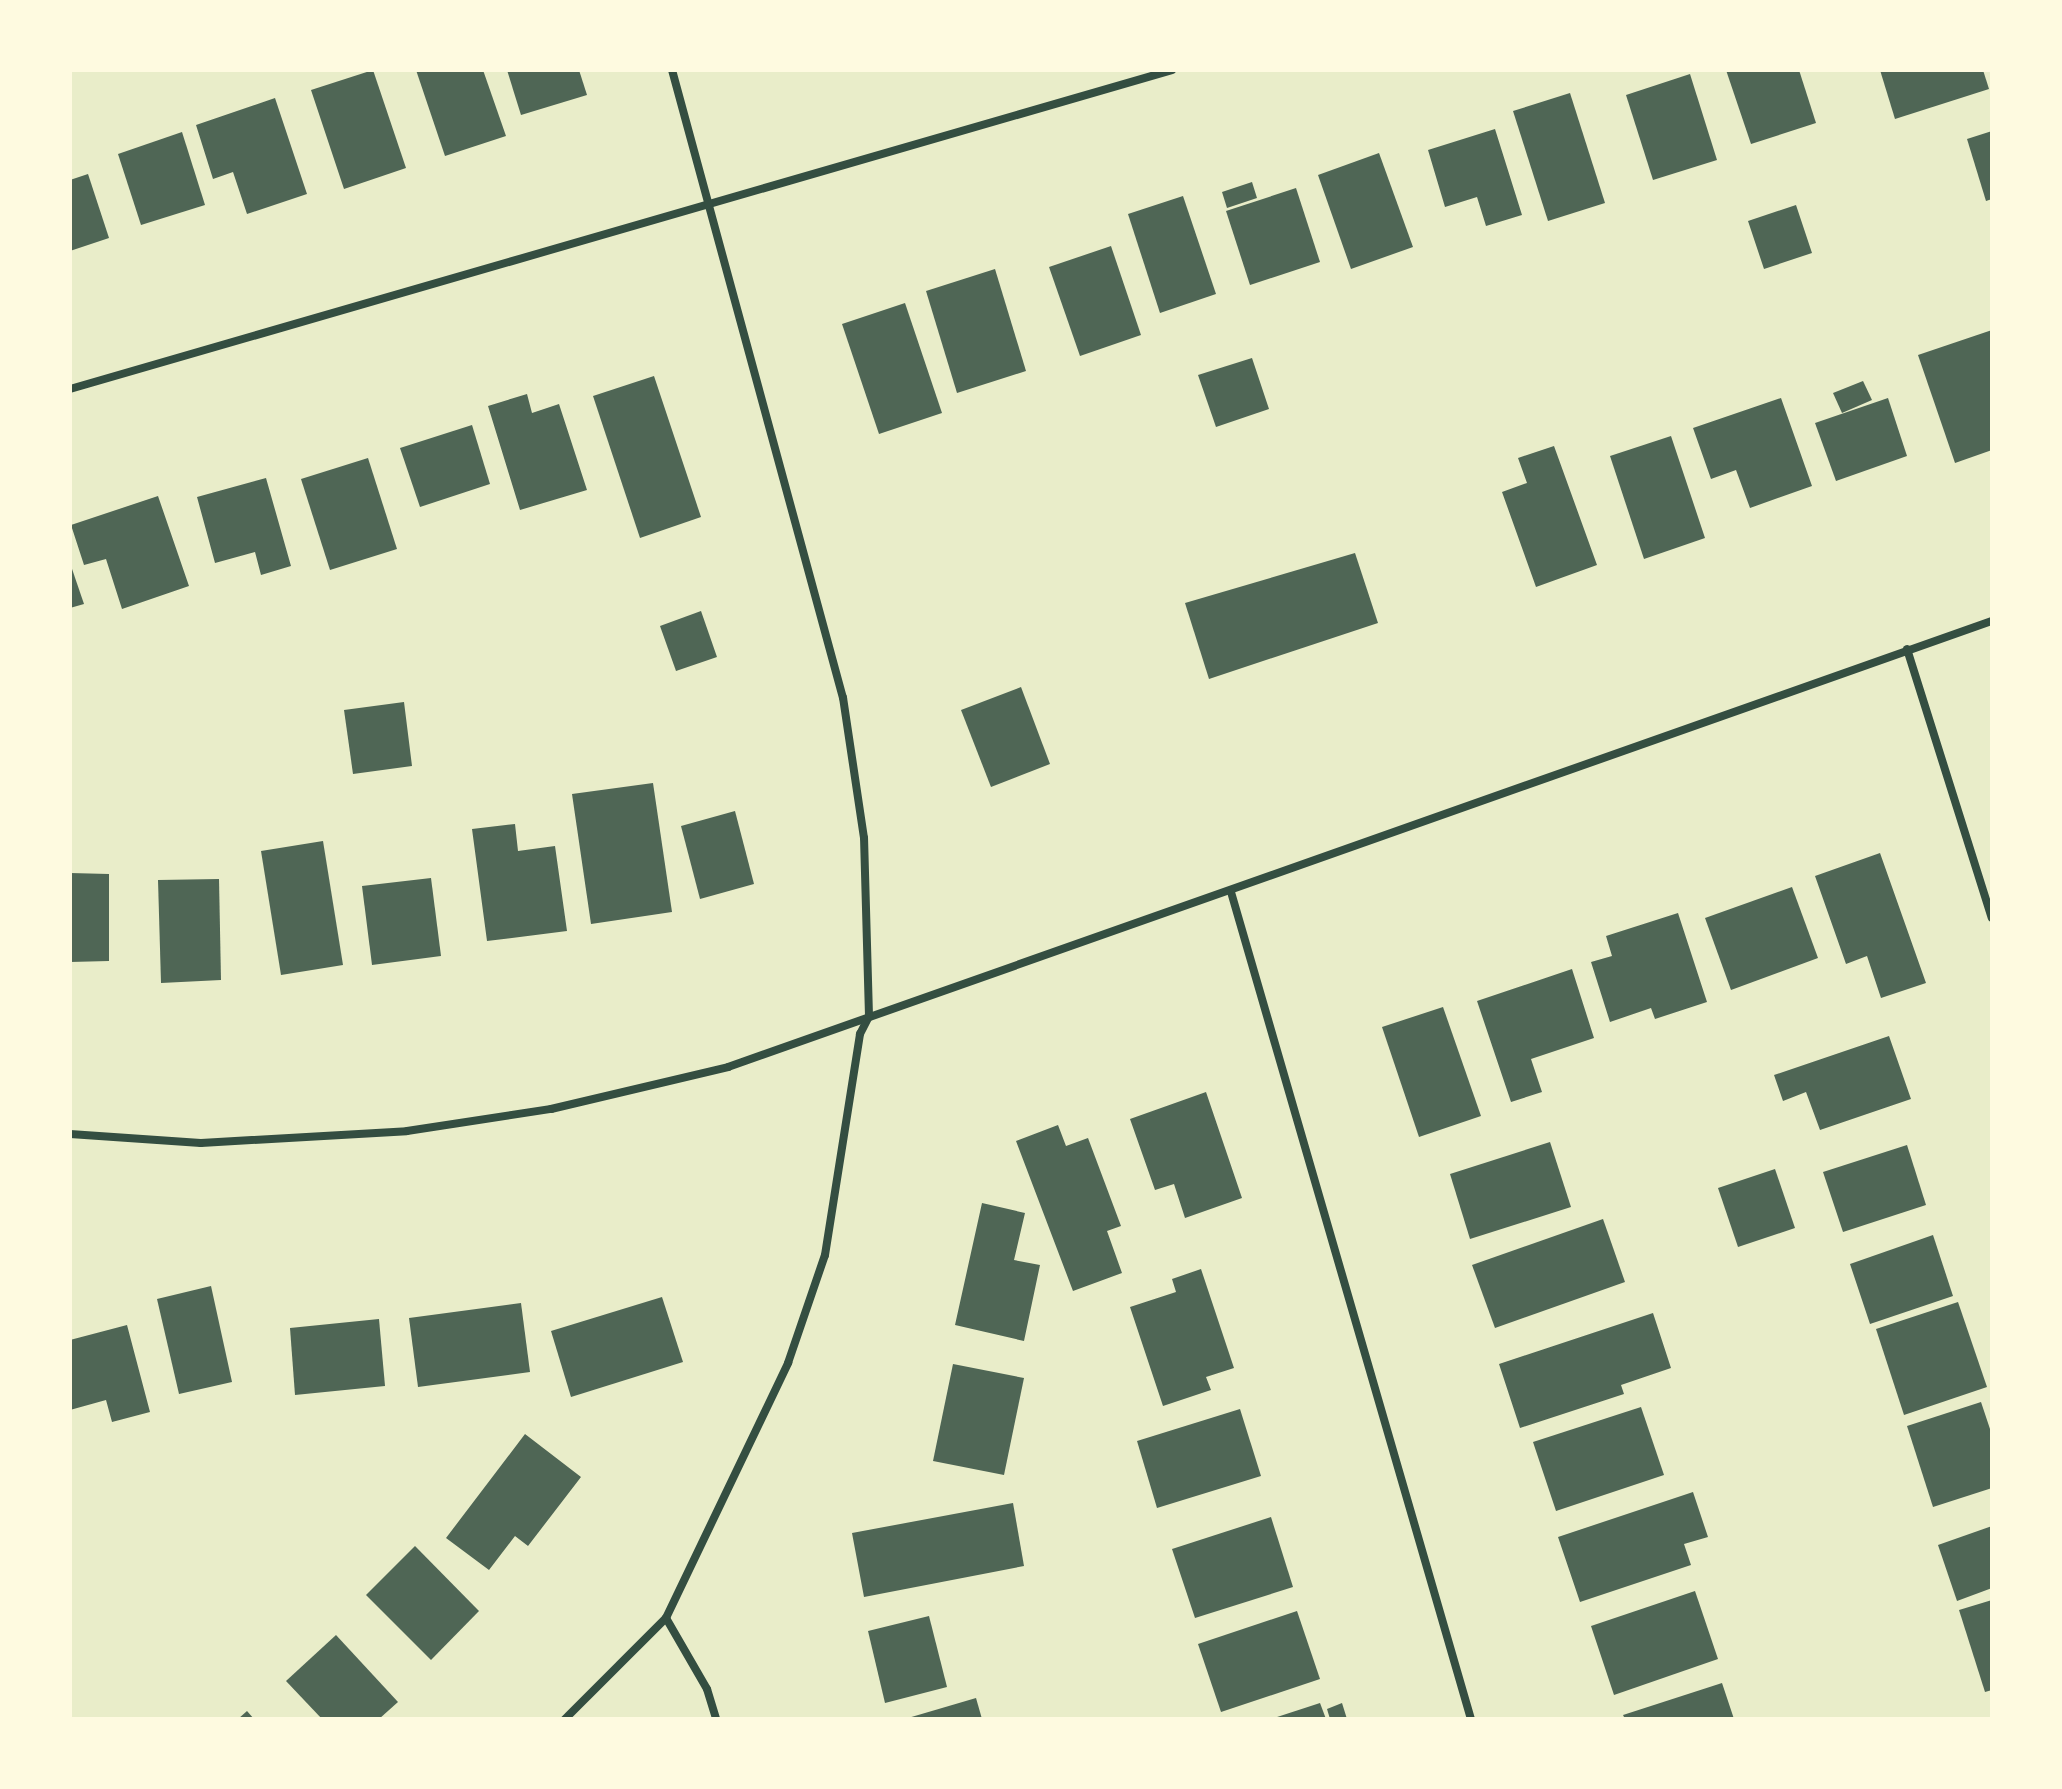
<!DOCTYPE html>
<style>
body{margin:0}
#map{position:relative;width:2062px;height:1789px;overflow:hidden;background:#e9edc9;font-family:Inter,sans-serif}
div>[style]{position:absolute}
.building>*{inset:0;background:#4f6655}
.minor>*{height:8px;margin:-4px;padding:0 4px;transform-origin:4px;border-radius:4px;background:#344e41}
span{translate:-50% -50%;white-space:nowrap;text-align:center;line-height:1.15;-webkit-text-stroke:7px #fefae0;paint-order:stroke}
.frame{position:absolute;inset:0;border:72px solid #fefae0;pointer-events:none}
</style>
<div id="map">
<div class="building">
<i style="clip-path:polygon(373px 70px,406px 168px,344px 189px,311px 90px)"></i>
<i style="clip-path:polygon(416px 70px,483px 70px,506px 136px,445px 156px)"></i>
<i style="clip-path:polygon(507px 70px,579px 70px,587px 95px,521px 115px)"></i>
<i style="clip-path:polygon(1726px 70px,1799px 70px,1816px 123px,1751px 144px)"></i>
<i style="clip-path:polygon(1880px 70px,1983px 70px,1989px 89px,1895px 119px)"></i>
<i style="clip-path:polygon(1690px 74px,1717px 160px,1653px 180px,1626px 95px)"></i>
<i style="clip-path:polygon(1570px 93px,1605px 203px,1548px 221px,1513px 111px)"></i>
<i style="clip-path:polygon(275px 98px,307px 194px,247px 214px,233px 172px,213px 179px,196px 125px)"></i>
<i style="clip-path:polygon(1495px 129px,1522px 215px,1486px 226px,1477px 197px,1445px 207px,1428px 150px)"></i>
<i style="clip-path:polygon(1992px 131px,1992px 199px,1986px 201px,1967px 139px)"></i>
<i style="clip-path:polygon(182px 132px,205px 205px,141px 225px,118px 154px)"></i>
<i style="clip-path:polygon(1379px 153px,1413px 247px,1351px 269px,1318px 175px)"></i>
<i style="clip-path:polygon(88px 174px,109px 238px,70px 251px,70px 180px)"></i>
<i style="clip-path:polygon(1252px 182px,1257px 198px,1227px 208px,1222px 192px)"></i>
<i style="clip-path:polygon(1296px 188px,1320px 262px,1250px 285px,1226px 211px)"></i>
<i style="clip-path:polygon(1183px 196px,1216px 294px,1160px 313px,1128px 214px)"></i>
<i style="clip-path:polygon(1796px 205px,1812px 253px,1764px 269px,1748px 221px)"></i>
<i style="clip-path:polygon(1111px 246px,1141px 335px,1080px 356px,1049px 267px)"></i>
<i style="clip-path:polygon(995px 269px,1026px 371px,957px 393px,926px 291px)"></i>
<i style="clip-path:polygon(905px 303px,942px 413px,879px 434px,842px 324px)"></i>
<i style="clip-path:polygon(1992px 330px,1992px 450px,1955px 463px,1918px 355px)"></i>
<i style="clip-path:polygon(1252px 358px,1269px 409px,1216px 427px,1198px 375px)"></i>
<i style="clip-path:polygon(654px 376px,701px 517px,640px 538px,593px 396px)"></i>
<i style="clip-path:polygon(1863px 381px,1872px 400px,1842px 413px,1833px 393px)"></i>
<i style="clip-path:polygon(527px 394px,532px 413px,559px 404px,587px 490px,520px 510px,488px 406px)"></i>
<i style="clip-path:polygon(1781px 398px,1812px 486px,1750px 508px,1736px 470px,1711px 479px,1693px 428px)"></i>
<i style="clip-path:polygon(1888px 398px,1907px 456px,1836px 481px,1815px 423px)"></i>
<i style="clip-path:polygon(472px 425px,490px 484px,420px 507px,400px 448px)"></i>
<i style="clip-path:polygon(1671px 436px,1705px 538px,1644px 559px,1610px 456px)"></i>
<i style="clip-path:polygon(1554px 446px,1597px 565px,1536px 587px,1502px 492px,1527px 483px,1518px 458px)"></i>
<i style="clip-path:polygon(368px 458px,397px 549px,330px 570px,301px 479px)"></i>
<i style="clip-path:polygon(266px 478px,291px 566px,261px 575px,255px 552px,215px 563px,197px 497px)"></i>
<i style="clip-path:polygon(158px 496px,189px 586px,122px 609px,106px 559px,84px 565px,71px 525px)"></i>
<i style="clip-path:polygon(1355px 553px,1378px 623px,1209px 679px,1185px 603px)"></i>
<i style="clip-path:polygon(70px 563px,84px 604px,70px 608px)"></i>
<i style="clip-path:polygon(701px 611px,717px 657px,676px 671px,660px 626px)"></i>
<i style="clip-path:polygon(1021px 687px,1050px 764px,991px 787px,961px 710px)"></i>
<i style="clip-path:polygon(404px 702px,412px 766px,353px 774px,344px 710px)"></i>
<i style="clip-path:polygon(653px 783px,672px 912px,591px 924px,572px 794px)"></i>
<i style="clip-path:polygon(735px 811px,754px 884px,700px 899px,681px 826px)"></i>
<i style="clip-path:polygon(515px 824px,518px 851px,555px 846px,567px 931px,487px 941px,472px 829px)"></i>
<i style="clip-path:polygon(323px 841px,343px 965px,281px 975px,261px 851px)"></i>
<i style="clip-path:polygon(1880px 853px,1926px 983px,1881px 998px,1867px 956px,1846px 964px,1815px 876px)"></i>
<i style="clip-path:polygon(70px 873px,109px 874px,109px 961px,70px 962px)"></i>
<i style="clip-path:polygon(431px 878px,441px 956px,372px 965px,362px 886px)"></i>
<i style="clip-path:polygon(219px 879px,221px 980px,161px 983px,158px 880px)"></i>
<i style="clip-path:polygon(1792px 887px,1818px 958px,1731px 990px,1705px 918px)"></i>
<i style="clip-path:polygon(1678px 913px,1707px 1002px,1655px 1019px,1651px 1008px,1610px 1022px,1591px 962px,1612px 956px,1606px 936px)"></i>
<i style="clip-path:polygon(1572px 969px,1594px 1038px,1531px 1059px,1542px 1092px,1511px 1102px,1477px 1001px)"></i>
<i style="clip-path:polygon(1443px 1007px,1481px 1116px,1419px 1137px,1382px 1027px)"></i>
<i style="clip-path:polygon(1889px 1036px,1911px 1099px,1820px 1130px,1806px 1092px,1783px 1101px,1774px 1075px)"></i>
<i style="clip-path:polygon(1206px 1092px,1242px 1198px,1185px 1218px,1174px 1184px,1155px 1190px,1130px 1119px)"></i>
<i style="clip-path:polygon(1058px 1125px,1066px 1146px,1088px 1138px,1121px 1226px,1107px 1231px,1122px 1273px,1073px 1291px,1016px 1141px)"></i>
<i style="clip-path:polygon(1550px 1142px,1571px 1207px,1470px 1239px,1450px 1174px)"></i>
<i style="clip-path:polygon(1907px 1145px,1926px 1205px,1843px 1232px,1823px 1172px)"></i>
<i style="clip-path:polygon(1775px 1169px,1795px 1228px,1738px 1247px,1718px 1188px)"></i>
<i style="clip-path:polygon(982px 1203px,1025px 1213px,1014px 1260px,1040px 1265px,1024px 1341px,955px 1325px)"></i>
<i style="clip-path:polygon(1603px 1219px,1625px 1282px,1495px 1328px,1472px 1265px)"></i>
<i style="clip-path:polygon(1933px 1235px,1953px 1296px,1870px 1324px,1850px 1264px)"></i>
<i style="clip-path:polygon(1201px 1269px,1234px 1368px,1206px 1377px,1211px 1390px,1163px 1406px,1130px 1307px,1176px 1292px,1172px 1279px)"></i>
<i style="clip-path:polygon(211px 1286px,232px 1382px,179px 1394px,157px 1299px)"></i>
<i style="clip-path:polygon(662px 1297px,683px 1362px,571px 1397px,551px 1331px)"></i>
<i style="clip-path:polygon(1958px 1302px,1987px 1387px,1904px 1415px,1876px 1329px)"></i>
<i style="clip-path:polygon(521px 1303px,530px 1372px,418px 1387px,409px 1318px)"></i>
<i style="clip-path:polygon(1653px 1313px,1671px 1368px,1621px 1385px,1624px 1394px,1520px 1428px,1499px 1364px)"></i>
<i style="clip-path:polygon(379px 1319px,385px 1386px,295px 1395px,290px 1328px)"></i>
<i style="clip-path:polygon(127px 1325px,150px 1412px,112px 1422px,106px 1400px,70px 1410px,70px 1340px)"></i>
<i style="clip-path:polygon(953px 1364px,1024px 1378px,1004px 1475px,933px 1461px)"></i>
<i style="clip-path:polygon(1981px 1402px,1992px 1435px,1992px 1488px,1933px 1507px,1907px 1426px)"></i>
<i style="clip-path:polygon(1641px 1407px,1664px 1475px,1556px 1511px,1533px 1442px)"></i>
<i style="clip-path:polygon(1240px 1409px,1261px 1476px,1157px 1508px,1137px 1441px)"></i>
<i style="clip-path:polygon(525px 1434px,581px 1477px,528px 1546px,515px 1536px,489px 1570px,446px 1538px)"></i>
<i style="clip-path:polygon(1693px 1492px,1708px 1537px,1684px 1544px,1691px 1565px,1580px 1602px,1558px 1537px)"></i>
<i style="clip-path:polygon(1013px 1503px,1024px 1566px,864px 1597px,852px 1533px)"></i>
<i style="clip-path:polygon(1271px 1517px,1293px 1587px,1195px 1618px,1172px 1549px)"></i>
<i style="clip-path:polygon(1992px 1526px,1992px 1588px,1957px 1601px,1938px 1545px)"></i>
<i style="clip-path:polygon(415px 1546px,479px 1611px,431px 1660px,366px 1595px)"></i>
<i style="clip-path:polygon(1695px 1591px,1718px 1659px,1614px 1695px,1591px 1626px)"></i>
<i style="clip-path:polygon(1992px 1600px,1992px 1690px,1985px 1692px,1959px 1610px)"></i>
<i style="clip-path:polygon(1297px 1611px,1320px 1679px,1221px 1712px,1198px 1644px)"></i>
<i style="clip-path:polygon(929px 1616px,947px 1687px,885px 1703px,868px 1631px)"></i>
<i style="clip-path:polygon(336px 1635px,398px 1702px,379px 1719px,322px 1719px,286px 1681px)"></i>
<i style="clip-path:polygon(1722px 1683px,1734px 1719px,1625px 1719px,1623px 1715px)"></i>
<i style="clip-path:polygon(976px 1698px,982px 1719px,908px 1719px,908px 1718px)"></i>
<i style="clip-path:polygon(1320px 1703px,1326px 1719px,1274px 1719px,1274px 1718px)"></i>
<i style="clip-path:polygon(1342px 1703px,1347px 1719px,1330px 1719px,1327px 1709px)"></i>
<i style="clip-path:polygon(247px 1711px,254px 1719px,238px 1719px)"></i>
</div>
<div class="minor">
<i style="left:70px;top:389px;width:1147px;rotate:-16.14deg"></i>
<i style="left:1907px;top:649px;width:282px;rotate:72.5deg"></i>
<i style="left:1231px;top:892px;width:861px;rotate:73.82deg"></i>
<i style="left:70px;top:1134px;width:131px;rotate:3.9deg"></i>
<i style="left:201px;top:1143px;width:206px;rotate:-3.3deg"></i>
<i style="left:407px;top:1131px;width:146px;rotate:-8.7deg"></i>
<i style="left:551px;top:1109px;width:182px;rotate:-13.3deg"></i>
<i style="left:728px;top:1067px;width:1340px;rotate:-19.44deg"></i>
<i style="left:666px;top:1618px;width:82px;rotate:60deg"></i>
<i style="left:707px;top:1689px;width:31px;rotate:73deg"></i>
<i style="left:565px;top:1719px;width:143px;rotate:-45deg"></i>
<i style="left:666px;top:1618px;width:283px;rotate:-64.4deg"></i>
<i style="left:788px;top:1363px;width:114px;rotate:-71.1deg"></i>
<i style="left:825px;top:1255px;width:224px;rotate:-81deg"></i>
<i style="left:860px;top:1034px;width:20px;rotate:-63deg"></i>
<i style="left:869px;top:1016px;width:178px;rotate:-91.6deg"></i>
<i style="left:864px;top:838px;width:142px;rotate:-98.5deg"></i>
<i style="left:843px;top:698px;width:651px;rotate:-105.23deg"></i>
</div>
<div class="frame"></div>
</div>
